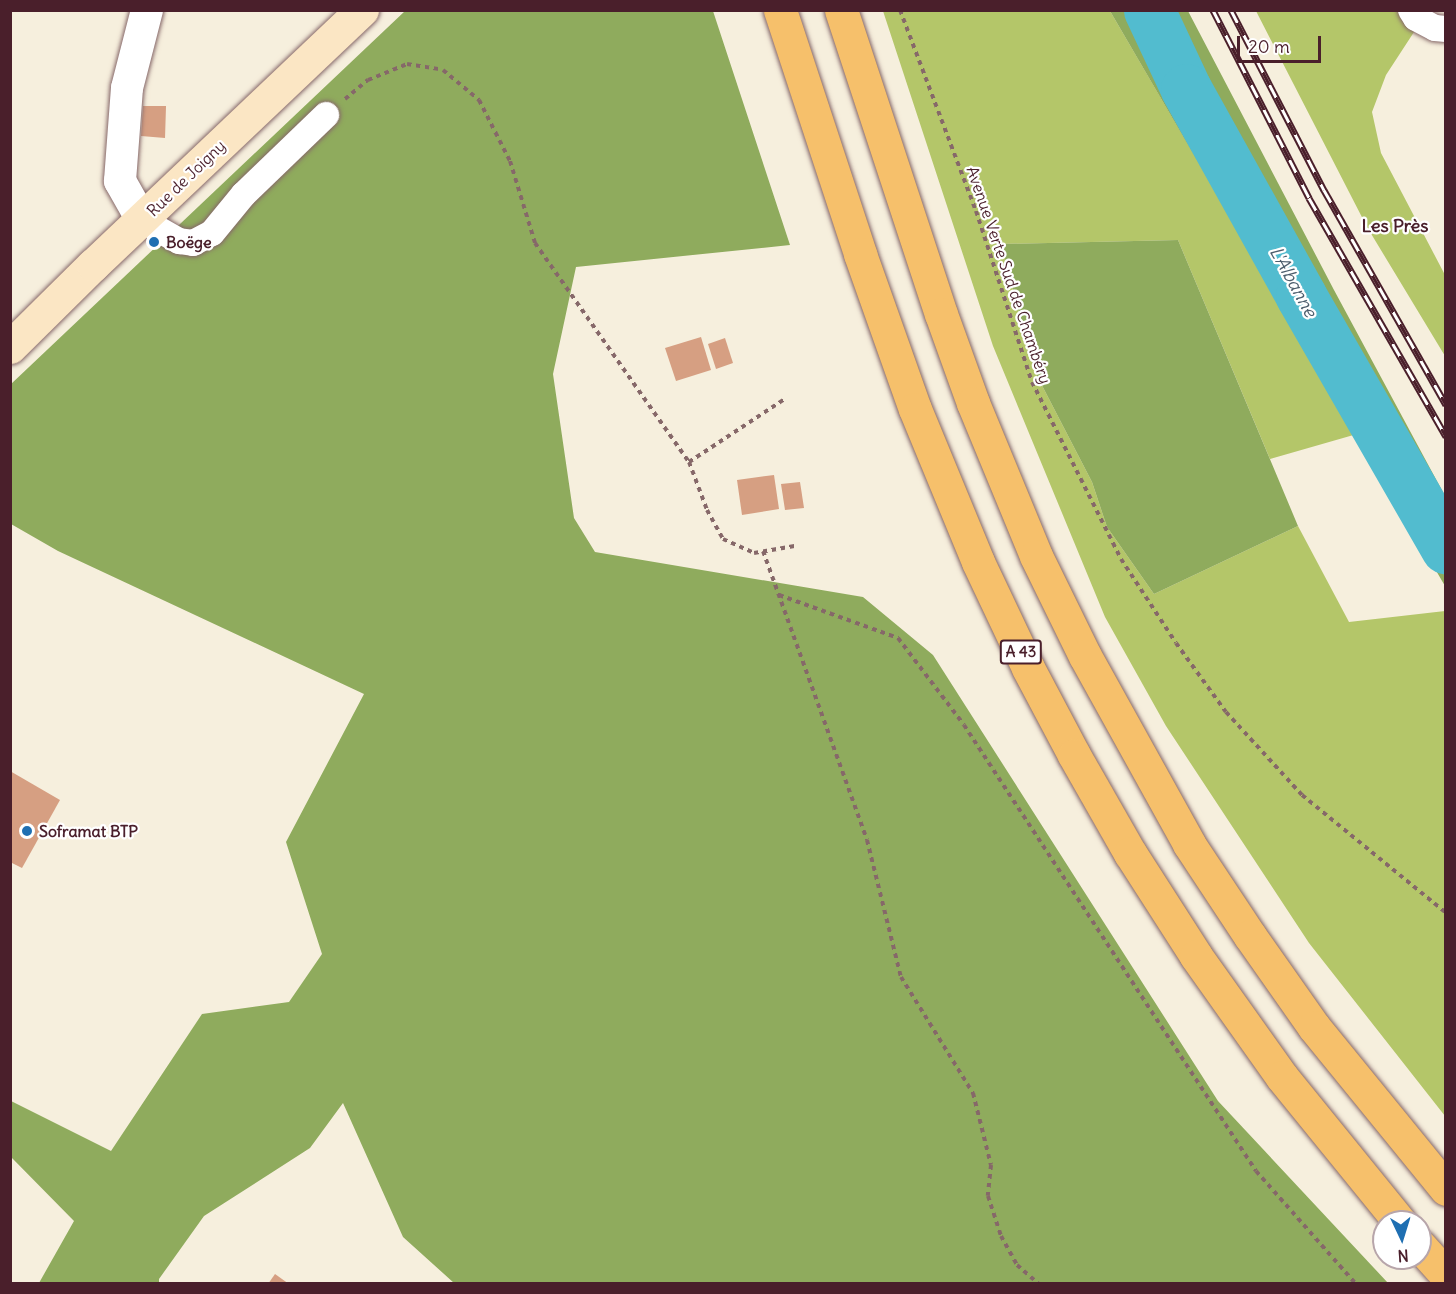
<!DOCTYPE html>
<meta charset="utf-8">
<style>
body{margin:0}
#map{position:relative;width:1456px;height:1294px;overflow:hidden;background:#f6efdd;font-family:Delius,sans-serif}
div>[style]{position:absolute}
.green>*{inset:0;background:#b4c669}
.forest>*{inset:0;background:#8fab5d}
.river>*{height:51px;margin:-25.5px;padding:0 25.5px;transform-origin:25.5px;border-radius:25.5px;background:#52bccf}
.building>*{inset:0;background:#d69f82}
.path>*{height:4px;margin-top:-2px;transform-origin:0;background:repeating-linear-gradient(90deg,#866869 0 4.5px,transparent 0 9px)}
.roads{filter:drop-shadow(0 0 2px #866869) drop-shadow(0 0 2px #866869)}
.minor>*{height:26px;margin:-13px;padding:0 13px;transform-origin:13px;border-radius:13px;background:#fff}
.tertiary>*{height:32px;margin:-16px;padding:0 16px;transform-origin:16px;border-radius:16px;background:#fff}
.secondary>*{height:33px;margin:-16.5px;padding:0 16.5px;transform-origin:16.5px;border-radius:16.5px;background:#fbe6c4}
.motorway>*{height:33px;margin:-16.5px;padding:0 16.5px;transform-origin:16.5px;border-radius:16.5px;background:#f6c06b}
.rail>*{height:7px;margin-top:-3.5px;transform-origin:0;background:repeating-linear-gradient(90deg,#fff 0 14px,#4a1f2b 0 28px);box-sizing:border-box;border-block:2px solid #4a1f2b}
.dots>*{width:16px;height:16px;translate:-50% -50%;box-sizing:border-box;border:3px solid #fff;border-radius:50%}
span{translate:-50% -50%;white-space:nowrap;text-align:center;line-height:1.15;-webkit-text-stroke:4.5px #fff;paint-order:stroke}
.shield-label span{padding:2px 4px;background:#fff;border:2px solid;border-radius:4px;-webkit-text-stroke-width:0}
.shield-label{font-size:15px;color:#4a1f2b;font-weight:700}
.street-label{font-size:16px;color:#4a1f2b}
.poi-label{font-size:16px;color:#4a1f2b;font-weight:700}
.left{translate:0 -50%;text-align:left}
.neighbourhood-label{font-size:18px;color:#4a1f2b;font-weight:700}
.water-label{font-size:18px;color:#4d5e6d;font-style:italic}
.frame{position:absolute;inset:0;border:12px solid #4a1f2b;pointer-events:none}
.north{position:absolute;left:1372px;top:1210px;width:60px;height:60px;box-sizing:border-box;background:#fff;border:2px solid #b7a5aa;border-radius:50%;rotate:176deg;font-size:16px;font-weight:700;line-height:24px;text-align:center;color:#4a1f2b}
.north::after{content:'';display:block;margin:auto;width:21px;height:27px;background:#1f6fb2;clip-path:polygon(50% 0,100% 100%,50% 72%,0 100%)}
.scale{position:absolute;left:1237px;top:36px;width:84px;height:27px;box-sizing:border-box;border:3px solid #4a1f2b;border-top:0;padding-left:8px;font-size:18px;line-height:21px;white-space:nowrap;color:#4a1f2b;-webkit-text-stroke:4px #fff;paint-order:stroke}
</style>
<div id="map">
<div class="green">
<i style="clip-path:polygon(883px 11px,1110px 11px,1357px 434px,1270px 459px,1178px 240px,1001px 244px,1034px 370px,1092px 482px,1107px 527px,1154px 594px,1298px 526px,1349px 622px,1445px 611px,1445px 1116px,1309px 943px,1166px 726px,1105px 617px,993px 346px)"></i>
<i style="clip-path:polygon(1256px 11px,1424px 11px,1414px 32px,1386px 75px,1372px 112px,1381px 153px,1445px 275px,1445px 356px,1367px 227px)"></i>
</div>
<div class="forest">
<i style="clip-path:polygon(405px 11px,713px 11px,790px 245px,576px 267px,553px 374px,574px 518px,595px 552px,863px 597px,933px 655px,1218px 1101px,1388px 1283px,454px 1283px,403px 1237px,343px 1103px,310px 1148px,204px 1216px,159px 1279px,159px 1283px,39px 1283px,74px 1221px,11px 1157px,11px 1101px,111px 1151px,202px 1014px,289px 1002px,322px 954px,286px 842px,364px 694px,58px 551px,11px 524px,10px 385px)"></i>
<i style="clip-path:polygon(1110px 11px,1188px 11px,1334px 290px,1445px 496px,1445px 586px)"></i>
<i style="clip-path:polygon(1178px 240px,1298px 526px,1154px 594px,1107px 527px,1092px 482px,1034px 370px,1001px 244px)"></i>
</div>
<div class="river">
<i style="left:1149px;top:10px;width:87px;rotate:64.9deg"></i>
<i style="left:1186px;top:89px;width:237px;rotate:60.9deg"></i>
<i style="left:1301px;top:296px;width:291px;rotate:60.1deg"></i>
</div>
<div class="building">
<i style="clip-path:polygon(143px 106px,166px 106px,165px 138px,141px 136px)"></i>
<i style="clip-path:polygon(701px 337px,711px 370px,676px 381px,665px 348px)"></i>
<i style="clip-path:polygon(725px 338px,733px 363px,716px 369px,708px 344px)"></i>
<i style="clip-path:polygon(774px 475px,779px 509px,742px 515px,737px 480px)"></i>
<i style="clip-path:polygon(800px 482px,804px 508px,785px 510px,781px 484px)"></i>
<i style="clip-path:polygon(10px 771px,60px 800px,22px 868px,10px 862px)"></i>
<i style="clip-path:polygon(275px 1274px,289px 1284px,268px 1284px)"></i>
</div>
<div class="path">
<i style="left:900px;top:10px;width:215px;rotate:69.3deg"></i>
<i style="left:976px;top:211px;width:180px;rotate:71.9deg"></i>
<i style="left:1032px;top:382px;width:198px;rotate:63.3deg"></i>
<i style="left:1121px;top:559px;width:100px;rotate:56.8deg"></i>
<i style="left:1176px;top:643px;width:85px;rotate:54.1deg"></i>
<i style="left:1226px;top:712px;width:113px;rotate:47.5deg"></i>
<i style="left:1302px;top:795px;width:186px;rotate:39.3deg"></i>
<i style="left:345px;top:99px;width:30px;rotate:-40deg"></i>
<i style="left:368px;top:80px;width:42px;rotate:-22.3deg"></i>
<i style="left:407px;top:64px;width:36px;rotate:9deg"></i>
<i style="left:443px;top:70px;width:47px;rotate:39.8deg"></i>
<i style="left:479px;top:100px;width:68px;rotate:63.1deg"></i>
<i style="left:510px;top:161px;width:86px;rotate:73deg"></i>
<i style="left:535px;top:243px;width:268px;rotate:54.9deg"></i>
<i style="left:689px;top:462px;width:51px;rotate:69.4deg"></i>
<i style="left:707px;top:510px;width:33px;rotate:61deg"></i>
<i style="left:723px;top:539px;width:34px;rotate:24deg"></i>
<i style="left:754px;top:553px;width:41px;rotate:-9.9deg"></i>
<i style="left:689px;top:462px;width:113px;rotate:-33.4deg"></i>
<i style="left:763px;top:551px;width:307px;rotate:70.2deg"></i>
<i style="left:867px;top:840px;width:141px;rotate:76.1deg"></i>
<i style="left:901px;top:977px;width:137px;rotate:58.2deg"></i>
<i style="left:973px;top:1093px;width:74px;rotate:76deg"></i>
<i style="left:991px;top:1165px;width:31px;rotate:96deg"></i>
<i style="left:988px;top:1196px;width:42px;rotate:72deg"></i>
<i style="left:1001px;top:1236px;width:33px;rotate:61deg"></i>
<i style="left:1017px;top:1265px;width:29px;rotate:41deg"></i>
<i style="left:779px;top:595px;width:127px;rotate:19.9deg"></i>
<i style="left:898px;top:638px;width:109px;rotate:52.8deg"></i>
<i style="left:964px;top:725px;width:533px;rotate:56.79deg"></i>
<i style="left:1256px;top:1171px;width:151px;rotate:48.5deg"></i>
</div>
<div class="roads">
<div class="minor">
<i style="left:1411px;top:10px;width:9px;rotate:58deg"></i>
<i style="left:1416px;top:18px;width:21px;rotate:28deg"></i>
<i style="left:1435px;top:28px;width:11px;rotate:5deg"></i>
<i style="left:142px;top:220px;width:43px;rotate:29.6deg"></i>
<i style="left:179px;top:241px;width:14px;rotate:8deg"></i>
<i style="left:193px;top:243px;width:21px;rotate:-28deg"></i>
<i style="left:212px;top:233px;width:50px;rotate:-50.6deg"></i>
<i style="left:244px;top:194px;width:114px;rotate:-43.9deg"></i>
</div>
<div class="tertiary">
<i style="left:142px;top:220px;width:45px;rotate:-119.4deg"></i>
<i style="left:120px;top:181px;width:93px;rotate:-85.7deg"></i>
<i style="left:127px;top:88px;width:81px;rotate:-75.6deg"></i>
</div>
<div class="secondary">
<i style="left:10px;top:347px;width:117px;rotate:-44.7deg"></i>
<i style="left:93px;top:265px;width:371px;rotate:-43.5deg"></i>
</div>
<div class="motorway">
<i style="left:780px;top:10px;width:257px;rotate:71.8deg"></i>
<i style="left:860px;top:254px;width:164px;rotate:70.5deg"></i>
<i style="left:915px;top:409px;width:165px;rotate:67.6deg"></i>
<i style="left:978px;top:562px;width:117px;rotate:64.7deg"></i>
<i style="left:1028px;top:668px;width:98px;rotate:62.1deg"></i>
<i style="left:1074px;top:755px;width:113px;rotate:60.3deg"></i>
<i style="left:1130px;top:853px;width:122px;rotate:57.3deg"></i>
<i style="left:1196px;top:956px;width:148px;rotate:54.6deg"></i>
<i style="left:1282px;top:1077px;width:187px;rotate:50.9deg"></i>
<i style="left:841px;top:10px;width:320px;rotate:71.8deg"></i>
<i style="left:941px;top:314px;width:95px;rotate:70.2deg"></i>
<i style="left:973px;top:403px;width:165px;rotate:67.6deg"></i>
<i style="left:1036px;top:556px;width:111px;rotate:63.9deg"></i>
<i style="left:1085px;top:656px;width:215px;rotate:61deg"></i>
<i style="left:1189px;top:844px;width:110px;rotate:56.5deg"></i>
<i style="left:1250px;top:936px;width:111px;rotate:54.9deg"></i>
<i style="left:1314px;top:1027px;width:209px;rotate:50.8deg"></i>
<i style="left:1420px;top:1246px;width:39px;rotate:48deg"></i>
</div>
</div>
<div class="rail">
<i style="left:1213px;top:10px;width:211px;rotate:62.9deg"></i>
<i style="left:1309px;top:198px;width:275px;rotate:60.1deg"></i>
<i style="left:1231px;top:10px;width:203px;rotate:62.7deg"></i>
<i style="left:1324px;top:190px;width:247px;rotate:60.4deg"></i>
</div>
<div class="dots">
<i style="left:154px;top:242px;background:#1f6fb2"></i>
<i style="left:27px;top:831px;background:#1f6fb2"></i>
</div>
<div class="shield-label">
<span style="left:1021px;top:652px">A 43</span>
</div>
<div class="street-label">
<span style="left:186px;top:178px;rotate:-44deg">Rue de Joigny</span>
<span style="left:1009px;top:275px;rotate:71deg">Avenue Verte Sud de Chambéry</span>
</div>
<div class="poi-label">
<span class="left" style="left:166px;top:242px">Boëge</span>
<span class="left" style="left:39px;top:831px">Soframat BTP</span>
</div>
<div class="neighbourhood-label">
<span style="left:1395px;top:226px">Les Près</span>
</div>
<div class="water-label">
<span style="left:1293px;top:282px;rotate:61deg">L'Albanne</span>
</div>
<div class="frame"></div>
<div class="north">N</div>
<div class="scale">20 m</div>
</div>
